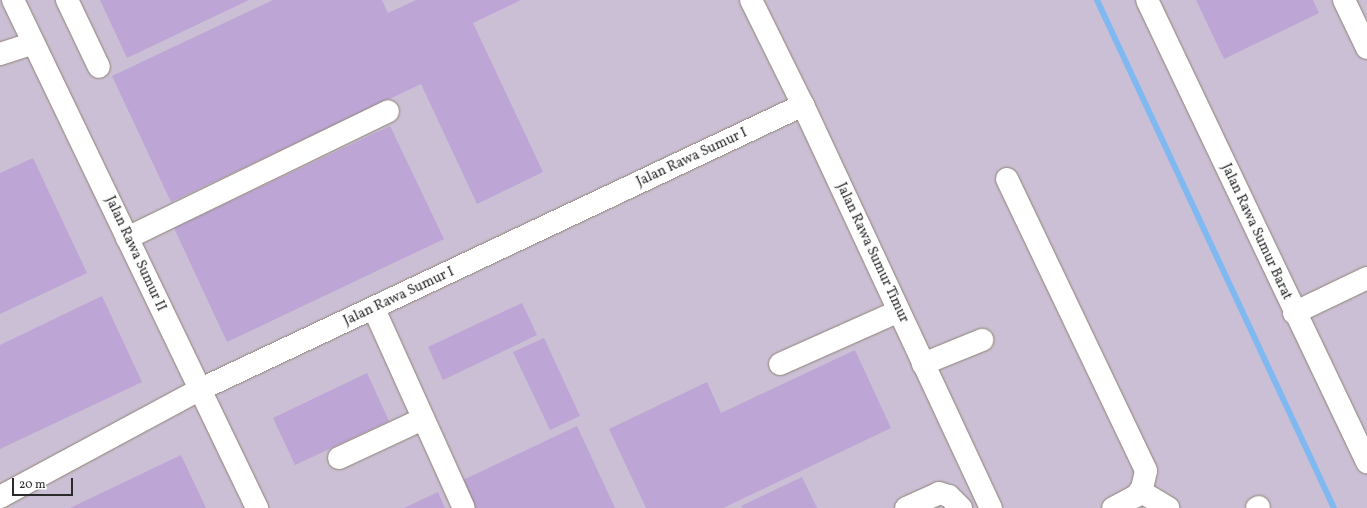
<!DOCTYPE html>
<style>
body{margin:0}
#map{position:relative;width:1367px;height:508px;overflow:hidden;background:#f1dbbc;font-family:Vollkorn,serif}
div>[style]{position:absolute}
.industrial>*{inset:0;background:#cbbfd5}
.stream>*{height:6px;margin:-3px;padding:0 3px;transform-origin:3px;border-radius:3px;background:#80b9f1}
.building>*{inset:0;background:#bda5d5}
.roads{filter:drop-shadow(0 0 1px #8e8374) drop-shadow(0 0 1px #8e8374)}
.minor>*{height:22px;margin:-11px;padding:0 11px;transform-origin:11px;border-radius:11px;background:#fff}
span{translate:-50% -50%;white-space:nowrap;text-align:center;line-height:1.15;-webkit-text-stroke:3px #fff;paint-order:stroke}
.street-label{font-size:14px;color:#2b2b2b}
.scale{position:absolute;left:12px;top:478px;width:61px;height:18px;box-sizing:border-box;border:2px solid #2b2b2b;border-top:0;padding-left:5px;font-size:12px;line-height:14px;white-space:nowrap;color:#2b2b2b;-webkit-text-stroke:3px #fff;paint-order:stroke}
</style>
<div id="map">
<div class="industrial">
<i style="clip-path:polygon(0 0,1367px 0,1367px 508px,0 508px)"></i>
</div>
<div class="stream">
<i style="left:1097px;top:0;width:561px;rotate:64.99deg"></i>
</div>
<div class="building">
<i style="clip-path:polygon(100px 0,249px 0,127px 58px)"></i>
<i style="clip-path:polygon(273px 0,382px 0,388px 13px,416px 0,521px 0,473px 23px,543px 172px,477px 204px,421px 84px,171px 202px,112px 76px)"></i>
<i style="clip-path:polygon(1196px 0,1313px 0,1319px 13px,1224px 59px)"></i>
<i style="clip-path:polygon(390px 126px,444px 239px,227px 342px,174px 228px)"></i>
<i style="clip-path:polygon(33px 158px,87px 273px,0 314px,0 173px)"></i>
<i style="clip-path:polygon(102px 296px,142px 382px,0 449px,0 345px)"></i>
<i style="clip-path:polygon(522px 303px,537px 335px,443px 380px,428px 347px)"></i>
<i style="clip-path:polygon(544px 338px,580px 416px,550px 430px,513px 352px)"></i>
<i style="clip-path:polygon(855px 350px,891px 428px,723px 508px,646px 508px,609px 429px,707px 382px,721px 413px)"></i>
<i style="clip-path:polygon(367px 373px,389px 421px,295px 465px,273px 418px)"></i>
<i style="clip-path:polygon(577px 426px,615px 508px,473px 508px,461px 481px)"></i>
<i style="clip-path:polygon(181px 455px,206px 508px,70px 508px)"></i>
<i style="clip-path:polygon(802px 477px,817px 508px,743px 508px,741px 506px)"></i>
<i style="clip-path:polygon(438px 492px,445px 508px,404px 508px)"></i>
</div>
<div class="roads">
<div class="minor">
<i style="left:13px;top:0;width:564px;rotate:64.34deg"></i>
<i style="left:67px;top:0;width:74px;rotate:64.5deg"></i>
<i style="left:751px;top:0;width:117px;rotate:63.7deg"></i>
<i style="left:803px;top:105px;width:445px;rotate:65deg"></i>
<i style="left:1147px;top:0;width:512px;rotate:64.54deg"></i>
<i style="left:1344px;top:0;width:53px;rotate:64.4deg"></i>
<i style="left:0;top:54px;width:35px;rotate:-18deg"></i>
<i style="left:1007px;top:179px;width:323px;rotate:64.5deg"></i>
<i style="left:1146px;top:471px;width:18px;rotate:103deg"></i>
<i style="left:1142px;top:489px;width:9px;rotate:131deg"></i>
<i style="left:1136px;top:496px;width:26px;rotate:152deg"></i>
<i style="left:127px;top:238px;width:290px;rotate:-25.9deg"></i>
<i style="left:374px;top:309px;width:218px;rotate:65.7deg"></i>
<i style="left:1294px;top:313px;width:81px;rotate:-25.6deg"></i>
<i style="left:780px;top:364px;width:130px;rotate:-24deg"></i>
<i style="left:923px;top:364px;width:64px;rotate:-22.1deg"></i>
<i style="left:339px;top:458px;width:93px;rotate:-24.9deg"></i>
<i style="left:1140px;top:491px;width:33px;rotate:31deg"></i>
<i style="left:0;top:497px;width:226px;rotate:-28.3deg"></i>
<i style="left:199px;top:390px;width:668px;rotate:-25.26deg"></i>
<i style="left:906px;top:508px;width:36px;rotate:-24deg"></i>
<i style="left:939px;top:493px;width:10px;rotate:17deg"></i>
<i style="left:949px;top:496px;width:17px;rotate:45deg"></i>
<i style="left:1257px;top:508px;width:2px;rotate:-27deg"></i>
</div>
</div>
<div class="street-label">
<span style="left:692px;top:158px;rotate:-25deg">Jalan Rawa Sumur I</span>
<span style="left:1256px;top:232px;rotate:65deg">Jalan Rawa Sumur Barat</span>
<span style="left:872px;top:253px;rotate:65deg">Jalan Rawa Sumur Timur</span>
<span style="left:135px;top:254px;rotate:65deg">Jalan Rawa Sumur II</span>
<span style="left:399px;top:297px;rotate:-25deg">Jalan Rawa Sumur I</span>
</div>
<div class="scale">20 m</div>
</div>
